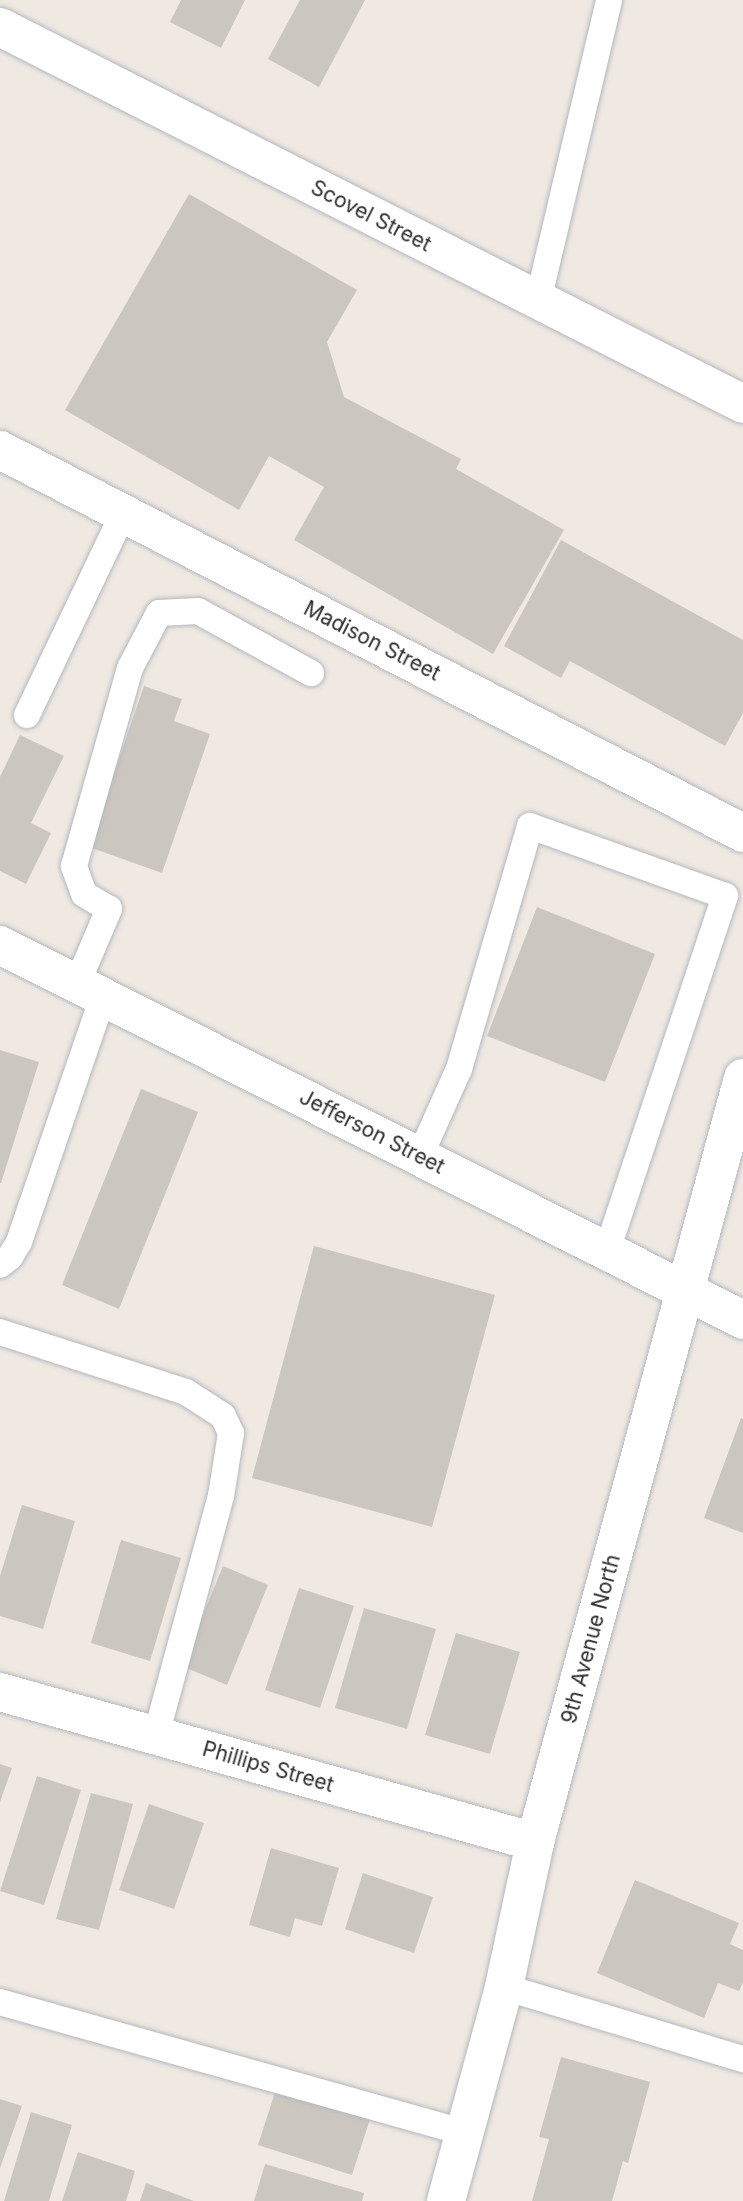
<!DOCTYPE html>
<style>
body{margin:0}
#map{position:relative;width:743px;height:2201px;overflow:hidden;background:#efe9e1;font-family:Inter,sans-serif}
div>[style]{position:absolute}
.building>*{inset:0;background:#cbc7bf}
.roads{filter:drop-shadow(0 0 2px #b4b7c1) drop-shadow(0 0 2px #b4b7c1)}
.lane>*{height:26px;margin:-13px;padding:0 13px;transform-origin:13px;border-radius:13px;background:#fff}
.street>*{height:38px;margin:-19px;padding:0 19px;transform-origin:19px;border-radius:19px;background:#fff}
.secondary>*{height:38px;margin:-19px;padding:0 19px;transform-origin:19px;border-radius:19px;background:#fff}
span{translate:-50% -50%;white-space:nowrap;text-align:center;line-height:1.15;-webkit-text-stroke:6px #fff;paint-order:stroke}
.street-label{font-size:21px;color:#2e2e2e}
</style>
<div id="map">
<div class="building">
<i style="clip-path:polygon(181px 0,245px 0,221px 48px,170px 22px)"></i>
<i style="clip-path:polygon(300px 0,365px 0,319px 87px,268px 59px)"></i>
<i style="clip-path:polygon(189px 194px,357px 290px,327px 342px,344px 397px,461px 459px,456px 469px,564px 530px,493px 654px,294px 540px,324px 487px,269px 456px,239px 510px,65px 410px)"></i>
<i style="clip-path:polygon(561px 540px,743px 640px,743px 713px,725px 746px,570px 661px,561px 678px,504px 646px)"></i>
<i style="clip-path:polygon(144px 686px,182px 699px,174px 721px,210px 734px,162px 873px,89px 847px)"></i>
<i style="clip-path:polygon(20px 735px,64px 756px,31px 823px,51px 833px,26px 884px,0 871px,0 777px)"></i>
<i style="clip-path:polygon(537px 907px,655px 954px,605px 1082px,487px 1036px)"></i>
<i style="clip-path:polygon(0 1050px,39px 1062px,1px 1183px,0 1183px)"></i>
<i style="clip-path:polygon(141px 1089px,198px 1112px,119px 1309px,62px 1285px)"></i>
<i style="clip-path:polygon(314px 1246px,495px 1295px,432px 1527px,252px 1478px)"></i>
<i style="clip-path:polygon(741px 1418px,743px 1419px,743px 1533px,704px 1518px)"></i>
<i style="clip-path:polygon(22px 1505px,75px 1521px,43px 1629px,0 1616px,0 1576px)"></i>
<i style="clip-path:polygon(121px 1540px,181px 1558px,150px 1661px,91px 1643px)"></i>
<i style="clip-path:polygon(223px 1566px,268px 1585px,227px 1685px,182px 1666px)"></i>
<i style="clip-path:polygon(299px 1588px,354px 1606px,320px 1708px,265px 1690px)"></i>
<i style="clip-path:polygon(364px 1608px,436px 1629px,407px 1729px,335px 1708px)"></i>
<i style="clip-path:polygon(456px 1633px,520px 1652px,490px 1754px,425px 1735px)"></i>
<i style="clip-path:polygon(0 1764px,12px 1768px,0 1802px)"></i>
<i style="clip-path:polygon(37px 1776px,81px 1790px,44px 1905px,0 1891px)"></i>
<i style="clip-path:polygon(91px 1793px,133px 1804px,99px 1930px,56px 1919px)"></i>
<i style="clip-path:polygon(149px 1804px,204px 1823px,174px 1909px,119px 1890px)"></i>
<i style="clip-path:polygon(271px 1848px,339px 1868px,322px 1926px,295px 1918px,290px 1937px,249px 1925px)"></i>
<i style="clip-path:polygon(363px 1873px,433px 1897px,414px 1953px,345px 1929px)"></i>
<i style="clip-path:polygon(635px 1880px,739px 1923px,730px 1944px,743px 1950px,743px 1982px,739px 1991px,718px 1983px,704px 2018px,597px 1973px)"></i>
<i style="clip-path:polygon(561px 2057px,650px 2082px,628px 2163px,623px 2161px,612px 2201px,532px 2201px,549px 2139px,539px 2137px)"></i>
<i style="clip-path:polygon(276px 2089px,370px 2119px,352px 2175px,258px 2145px)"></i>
<i style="clip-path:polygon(0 2099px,22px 2106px,0 2168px)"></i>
<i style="clip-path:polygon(31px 2112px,72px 2125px,49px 2201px,4px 2201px)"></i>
<i style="clip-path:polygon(78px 2152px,135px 2171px,126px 2201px,62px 2201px)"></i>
<i style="clip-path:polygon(265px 2164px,364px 2193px,362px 2201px,254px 2201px)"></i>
<i style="clip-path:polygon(146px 2183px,194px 2201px,140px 2201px)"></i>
</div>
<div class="roads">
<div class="lane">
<i style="left:538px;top:301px;width:309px;rotate:-76.7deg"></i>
<i style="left:27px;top:715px;width:223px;rotate:-64.5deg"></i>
<i style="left:77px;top:984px;width:82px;rotate:-66.9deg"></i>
<i style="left:109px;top:909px;width:29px;rotate:-149deg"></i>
<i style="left:84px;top:894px;width:30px;rotate:-110deg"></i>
<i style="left:74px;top:866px;width:206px;rotate:-74.2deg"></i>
<i style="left:130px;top:668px;width:62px;rotate:-62.2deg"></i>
<i style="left:159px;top:613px;width:39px;rotate:-3deg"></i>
<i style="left:198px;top:611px;width:129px;rotate:28.8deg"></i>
<i style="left:420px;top:1156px;width:95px;rotate:-65.9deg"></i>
<i style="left:459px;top:1069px;width:253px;rotate:-73.7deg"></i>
<i style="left:530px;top:826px;width:207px;rotate:19.7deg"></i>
<i style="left:725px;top:896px;width:374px;rotate:108.4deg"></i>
<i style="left:0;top:1265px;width:13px;rotate:-39deg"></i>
<i style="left:10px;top:1257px;width:17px;rotate:-59deg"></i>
<i style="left:19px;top:1242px;width:260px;rotate:-71.1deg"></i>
<i style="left:0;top:1332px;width:195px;rotate:17.9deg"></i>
<i style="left:186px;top:1392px;width:44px;rotate:33deg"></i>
<i style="left:223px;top:1416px;width:19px;rotate:65deg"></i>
<i style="left:231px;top:1433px;width:64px;rotate:99deg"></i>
<i style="left:221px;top:1496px;width:249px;rotate:105.2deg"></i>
<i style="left:504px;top:1987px;width:250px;rotate:16.8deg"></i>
<i style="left:0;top:2002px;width:484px;rotate:15.7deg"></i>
</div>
<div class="street">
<i style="left:0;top:27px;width:833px;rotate:26.9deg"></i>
<i style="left:0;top:450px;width:836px;rotate:27.27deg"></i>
<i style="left:0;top:1692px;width:556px;rotate:15.66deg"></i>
<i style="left:446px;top:2201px;width:222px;rotate:-74.8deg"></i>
<i style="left:504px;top:1987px;width:148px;rotate:-77.9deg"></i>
<i style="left:535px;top:1842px;width:792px;rotate:-74.77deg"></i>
</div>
<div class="secondary">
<i style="left:0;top:945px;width:832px;rotate:26.78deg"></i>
</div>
</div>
<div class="street-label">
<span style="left:371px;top:216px;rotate:27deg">Scovel Street</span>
<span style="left:372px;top:641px;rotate:27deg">Madison Street</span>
<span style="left:372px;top:1132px;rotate:27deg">Jefferson Street</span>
<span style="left:591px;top:1639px;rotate:-75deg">9th Avenue North</span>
<span style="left:268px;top:1767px;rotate:16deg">Phillips Street</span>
</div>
</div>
